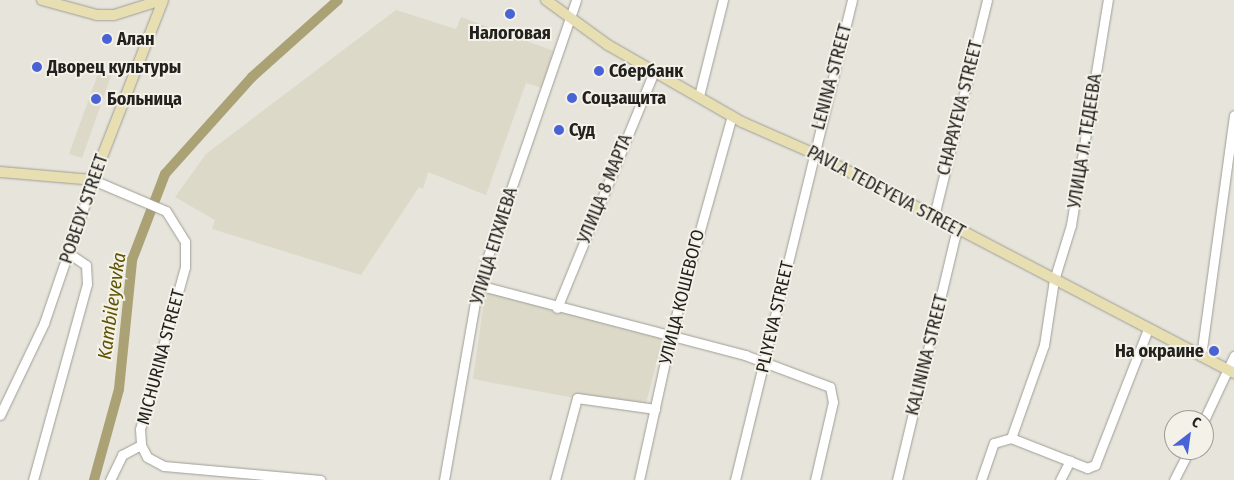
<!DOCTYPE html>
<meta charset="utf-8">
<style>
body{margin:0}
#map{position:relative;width:1234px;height:480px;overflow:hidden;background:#e6e4db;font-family:"Fira Sans Condensed",sans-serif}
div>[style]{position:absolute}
.built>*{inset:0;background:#dcd9c9}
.river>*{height:10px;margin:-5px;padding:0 5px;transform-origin:5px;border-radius:5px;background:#aaa175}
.roads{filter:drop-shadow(0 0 1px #9f9e95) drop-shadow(0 0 1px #9f9e95)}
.minor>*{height:9px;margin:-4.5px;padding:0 4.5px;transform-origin:4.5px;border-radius:4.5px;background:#fff}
.major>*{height:10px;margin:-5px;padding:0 5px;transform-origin:5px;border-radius:5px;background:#e7deb1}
.dots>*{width:14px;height:14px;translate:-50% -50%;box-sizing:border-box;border:2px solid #f3f1e8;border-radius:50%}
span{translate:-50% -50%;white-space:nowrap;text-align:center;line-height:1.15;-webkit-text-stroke:4px #f3f1e8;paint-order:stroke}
.poi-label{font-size:18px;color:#22211e;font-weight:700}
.left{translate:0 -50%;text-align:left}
.right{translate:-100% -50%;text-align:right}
.street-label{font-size:18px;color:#22211e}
.water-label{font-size:19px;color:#605300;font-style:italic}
.north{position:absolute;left:1164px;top:410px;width:50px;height:50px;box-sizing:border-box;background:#f3f1e8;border:1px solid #9f9e97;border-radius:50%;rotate:30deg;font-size:14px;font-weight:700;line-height:20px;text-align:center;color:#22211e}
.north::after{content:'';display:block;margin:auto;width:18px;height:22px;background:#4962d6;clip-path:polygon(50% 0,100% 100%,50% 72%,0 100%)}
</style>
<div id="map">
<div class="built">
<i style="clip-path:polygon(396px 10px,456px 29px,461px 17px,554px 51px,542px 88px,526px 83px,486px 195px,428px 172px,423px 189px,419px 187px,361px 275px,212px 229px,215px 220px,175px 197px,206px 154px)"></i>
<i style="clip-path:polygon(99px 71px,111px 76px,82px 158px,69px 154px)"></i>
<i style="clip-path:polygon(486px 286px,663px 338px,644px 411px,473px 379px)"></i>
</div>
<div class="river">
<i style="left:94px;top:480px;width:94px;rotate:-74.6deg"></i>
<i style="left:119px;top:389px;width:130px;rotate:-84.2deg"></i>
<i style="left:132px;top:260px;width:92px;rotate:-69deg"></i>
<i style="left:165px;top:174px;width:130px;rotate:-48.1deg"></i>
<i style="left:252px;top:77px;width:115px;rotate:-41.8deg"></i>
</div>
<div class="roads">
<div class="minor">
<i style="left:699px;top:96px;width:99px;rotate:-76deg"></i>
<i style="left:934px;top:216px;width:222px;rotate:-76.2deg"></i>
<i style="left:478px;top:285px;width:276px;rotate:14.7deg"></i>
<i style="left:745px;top:355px;width:91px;rotate:20.6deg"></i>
<i style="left:830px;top:387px;width:15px;rotate:79deg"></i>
<i style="left:833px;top:402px;width:80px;rotate:103deg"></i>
<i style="left:557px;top:308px;width:256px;rotate:-67.7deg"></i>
<i style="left:1201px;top:356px;width:243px;rotate:-82.2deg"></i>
<i style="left:0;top:415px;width:102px;rotate:-64.4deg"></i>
<i style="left:44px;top:323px;width:151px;rotate:-71.1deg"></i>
<i style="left:93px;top:180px;width:79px;rotate:23deg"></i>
<i style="left:166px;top:211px;width:36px;rotate:58deg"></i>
<i style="left:185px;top:242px;width:25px;rotate:90deg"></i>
<i style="left:185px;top:267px;width:168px;rotate:105.5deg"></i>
<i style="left:140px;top:429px;width:16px;rotate:86deg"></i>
<i style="left:141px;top:445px;width:13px;rotate:63deg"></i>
<i style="left:147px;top:457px;width:19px;rotate:28deg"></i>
<i style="left:164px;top:466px;width:157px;rotate:5.1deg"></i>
<i style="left:1204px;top:420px;width:71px;rotate:-64.9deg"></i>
<i style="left:1011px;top:438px;width:82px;rotate:21.5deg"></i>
<i style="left:1087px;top:468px;width:9px;rotate:-21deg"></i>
<i style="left:1095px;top:465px;width:146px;rotate:-68.7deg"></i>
<i style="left:33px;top:480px;width:203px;rotate:-74.6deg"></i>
<i style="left:87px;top:284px;width:19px;rotate:-93deg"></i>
<i style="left:86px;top:265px;width:22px;rotate:-146deg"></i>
<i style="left:110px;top:480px;width:28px;rotate:-64deg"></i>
<i style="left:122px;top:455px;width:21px;rotate:-28deg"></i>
<i style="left:444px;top:480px;width:198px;rotate:-80.1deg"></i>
<i style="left:478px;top:285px;width:301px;rotate:-71deg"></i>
<i style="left:555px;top:480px;width:85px;rotate:-75deg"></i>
<i style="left:577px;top:398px;width:79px;rotate:8deg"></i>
<i style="left:639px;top:480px;width:149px;rotate:-77.6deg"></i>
<i style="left:671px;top:334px;width:226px;rotate:-74.4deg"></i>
<i style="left:735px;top:480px;width:494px;rotate:-76.3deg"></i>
<i style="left:897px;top:480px;width:258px;rotate:-76.6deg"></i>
<i style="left:981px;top:480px;width:39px;rotate:-71deg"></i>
<i style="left:994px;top:443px;width:18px;rotate:-16deg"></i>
<i style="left:1011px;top:438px;width:99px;rotate:-70.5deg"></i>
<i style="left:1044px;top:345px;width:66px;rotate:-81.3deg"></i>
<i style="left:1054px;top:280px;width:58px;rotate:-72.8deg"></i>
<i style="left:1071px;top:225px;width:228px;rotate:-80.7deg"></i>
<i style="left:1060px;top:480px;width:22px;rotate:-63deg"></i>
<i style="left:1174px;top:480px;width:34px;rotate:-63deg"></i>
</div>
<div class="major">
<i style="left:42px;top:0;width:57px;rotate:15.3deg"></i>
<i style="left:97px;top:15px;width:17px"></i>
<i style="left:114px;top:15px;width:50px;rotate:-17.4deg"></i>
<i style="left:546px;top:0;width:77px;rotate:36deg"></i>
<i style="left:608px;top:45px;width:155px;rotate:29.9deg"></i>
<i style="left:742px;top:122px;width:82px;rotate:23.7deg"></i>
<i style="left:817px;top:155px;width:471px;rotate:27.6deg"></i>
<i style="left:0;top:172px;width:93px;rotate:4.9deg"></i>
<i style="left:93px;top:180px;width:193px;rotate:-68.7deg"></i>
</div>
</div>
<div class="dots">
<i style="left:510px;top:14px;background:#4962d6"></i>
<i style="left:107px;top:39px;background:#4962d6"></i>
<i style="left:37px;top:67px;background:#4962d6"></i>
<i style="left:599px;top:71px;background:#4962d6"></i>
<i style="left:572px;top:98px;background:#4962d6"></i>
<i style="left:96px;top:99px;background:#4962d6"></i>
<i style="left:559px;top:130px;background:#4962d6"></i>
<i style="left:1214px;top:351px;background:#4962d6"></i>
</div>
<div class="poi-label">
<span style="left:510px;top:33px">Налоговая</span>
<span class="left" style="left:117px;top:39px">Алан</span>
<span class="left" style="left:47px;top:67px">Дворец культуры</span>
<span class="left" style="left:609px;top:71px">Сбербанк</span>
<span class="left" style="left:582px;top:98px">Соцзащита</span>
<span class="left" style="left:107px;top:99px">Больница</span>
<span class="left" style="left:569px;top:130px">Суд</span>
<span class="right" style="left:1204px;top:351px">На окраине</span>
</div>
<div class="street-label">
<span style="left:832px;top:77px;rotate:-75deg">LENINA STREET</span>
<span style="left:960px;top:108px;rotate:-76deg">CHAPAYEVA STREET</span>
<span style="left:1085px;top:141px;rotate:-81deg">УЛИЦА Л. ТЕДЕЕВА</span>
<span style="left:605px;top:189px;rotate:-68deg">УЛИЦА 8 МАРТА</span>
<span style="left:886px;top:192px;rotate:28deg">PAVLA TEDEYEVA STREET</span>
<span style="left:84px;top:209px;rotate:-71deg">POBEDY STREET</span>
<span style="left:494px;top:246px;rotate:-73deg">УЛИЦА ЕПХИЕВА</span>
<span style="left:682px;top:297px;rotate:-76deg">УЛИЦА КОШЕВОГО</span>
<span style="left:775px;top:317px;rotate:-77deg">PLIYEVA STREET</span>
<span style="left:927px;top:355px;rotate:-76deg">KALININA STREET</span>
<span style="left:161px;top:357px;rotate:-75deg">MICHURINA STREET</span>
</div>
<div class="water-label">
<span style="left:112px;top:306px;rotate:-82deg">Kambileyevka</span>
</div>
<div class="north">С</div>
</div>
